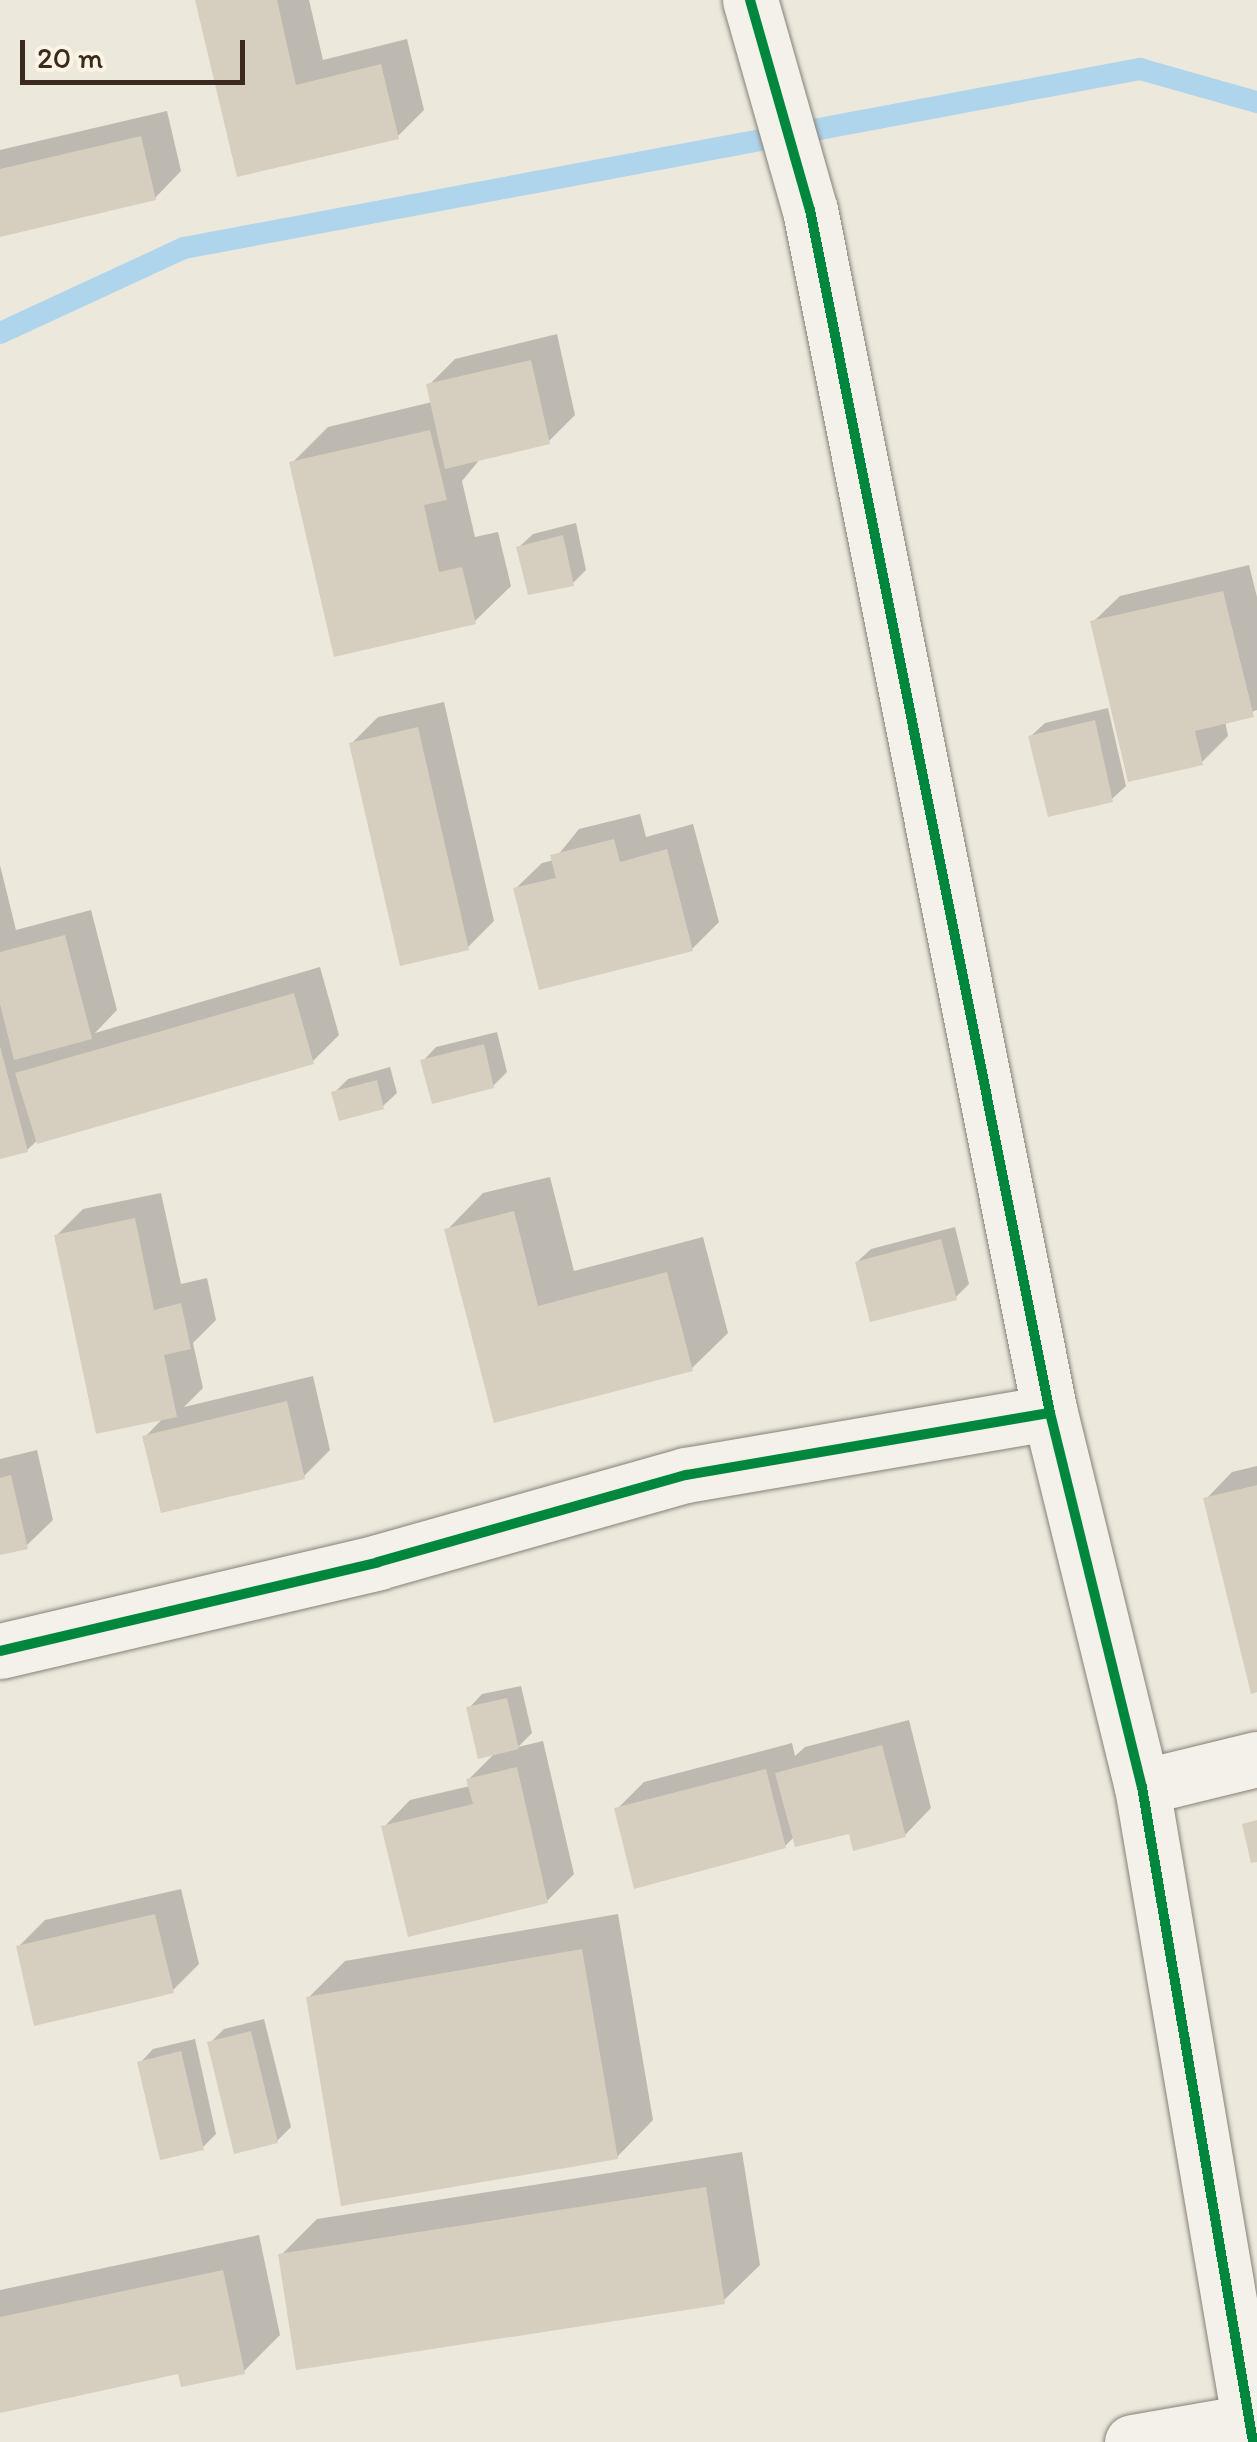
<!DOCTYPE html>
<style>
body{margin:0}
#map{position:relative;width:1257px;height:2442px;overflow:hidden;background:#ede8dc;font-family:Itim,sans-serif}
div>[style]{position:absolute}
.shadow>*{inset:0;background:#0003}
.stream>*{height:22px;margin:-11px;padding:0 11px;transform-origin:11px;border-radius:11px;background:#afd5ed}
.building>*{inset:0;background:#d6cfc0}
.roads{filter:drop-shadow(0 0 2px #868178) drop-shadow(0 0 2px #868178)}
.minor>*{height:55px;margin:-27.5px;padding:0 27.5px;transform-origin:27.5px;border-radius:27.5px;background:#f4f0ea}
.cycleway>*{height:10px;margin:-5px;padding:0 5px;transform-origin:5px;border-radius:5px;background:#00873e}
span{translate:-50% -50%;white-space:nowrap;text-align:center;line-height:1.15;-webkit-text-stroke:10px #fcf5e5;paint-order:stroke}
.scale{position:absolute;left:20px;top:40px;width:225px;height:45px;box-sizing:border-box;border:5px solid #3b2a1e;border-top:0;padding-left:12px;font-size:30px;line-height:35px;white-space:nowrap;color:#3b2a1e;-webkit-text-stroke:8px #fcf5e5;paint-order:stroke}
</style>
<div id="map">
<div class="shadow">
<i style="clip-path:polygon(197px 0,309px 0,323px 60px,407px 39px,424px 110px,398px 136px,239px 174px)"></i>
<i style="clip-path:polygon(167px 111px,181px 171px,155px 198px,0 235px,0 150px)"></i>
<i style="clip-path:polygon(557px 334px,575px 415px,549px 441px,481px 458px,462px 481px,475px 537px,498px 532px,511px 586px,474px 622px,292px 463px,328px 427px,432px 402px,429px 385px,455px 359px)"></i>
<i style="clip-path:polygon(576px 523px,586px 570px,573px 583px,519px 547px,533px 534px)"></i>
<i style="clip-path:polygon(1249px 565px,1257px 597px,1257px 710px,1225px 721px,1228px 736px,1202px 762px,1093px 622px,1120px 596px)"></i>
<i style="clip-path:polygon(444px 702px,494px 921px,467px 948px,351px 744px,378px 717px)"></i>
<i style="clip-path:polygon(1108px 708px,1126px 786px,1112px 799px,1031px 736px,1045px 723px)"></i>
<i style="clip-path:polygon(640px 814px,646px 837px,693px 824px,719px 922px,692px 949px,515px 889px,542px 863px,554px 860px,579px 829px)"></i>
<i style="clip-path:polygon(0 865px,16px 930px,91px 910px,117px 1010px,95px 1033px,320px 967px,339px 1035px,313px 1061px,38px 1140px,27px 1150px,0 1157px)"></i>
<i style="clip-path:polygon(497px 1032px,507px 1072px,493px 1086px,423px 1061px,436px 1047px)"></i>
<i style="clip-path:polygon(390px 1067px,397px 1093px,383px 1106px,334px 1093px,348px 1079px)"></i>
<i style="clip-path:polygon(550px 1177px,574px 1271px,703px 1237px,728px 1333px,691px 1369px,496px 1420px,447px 1230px,483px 1193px)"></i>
<i style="clip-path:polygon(161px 1193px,181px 1284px,207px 1278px,216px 1320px,193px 1343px,203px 1388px,184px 1407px,313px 1376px,330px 1450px,303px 1477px,145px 1437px,164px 1417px,56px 1236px,83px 1209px)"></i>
<i style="clip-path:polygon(955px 1227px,969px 1284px,955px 1298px,857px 1262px,871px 1249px)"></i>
<i style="clip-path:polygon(37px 1450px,53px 1520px,26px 1546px,0 1553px,0 1459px)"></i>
<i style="clip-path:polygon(1257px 1466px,1257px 1689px,1206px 1499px,1232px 1472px)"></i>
<i style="clip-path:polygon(521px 1686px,532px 1733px,518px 1747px,543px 1741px,574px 1874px,547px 1901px,384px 1827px,410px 1800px,470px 1786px,469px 1779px,495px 1753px,469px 1708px,482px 1694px)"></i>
<i style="clip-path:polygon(909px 1720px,931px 1808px,905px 1835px,851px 1831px,795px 1836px,785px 1846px,617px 1809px,644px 1782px,792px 1743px,795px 1756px,805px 1747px)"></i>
<i style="clip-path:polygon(181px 1889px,199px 1964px,173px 1990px,18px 1947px,45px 1920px)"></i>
<i style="clip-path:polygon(618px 1914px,653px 2120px,617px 2157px,308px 1998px,345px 1961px)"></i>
<i style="clip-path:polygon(264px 2019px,291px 2127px,277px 2141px,210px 2043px,224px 2029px)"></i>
<i style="clip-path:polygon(195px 2039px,216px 2134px,202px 2148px,140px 2063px,153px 2049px)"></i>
<i style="clip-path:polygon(742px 2152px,760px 2265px,723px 2301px,281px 2255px,317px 2219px)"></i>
<i style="clip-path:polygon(259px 2235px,280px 2335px,244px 2371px,180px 2371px,0 2410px,0 2290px)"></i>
</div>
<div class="stream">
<i style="left:0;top:333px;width:203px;rotate:-24.8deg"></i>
<i style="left:184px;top:248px;width:973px;rotate:-10.61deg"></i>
<i style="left:1140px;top:69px;width:122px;rotate:15.8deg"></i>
</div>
<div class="building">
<i style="clip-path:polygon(195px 0,277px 0,296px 85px,381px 64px,399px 139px,237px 177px)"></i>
<i style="clip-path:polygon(141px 136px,156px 200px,0 237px,0 169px)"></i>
<i style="clip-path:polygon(531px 360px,550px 444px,445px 469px,426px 384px)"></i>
<i style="clip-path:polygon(430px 430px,447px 500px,424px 505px,439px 572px,462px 567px,476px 624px,334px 657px,289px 462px)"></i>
<i style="clip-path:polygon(563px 535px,574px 586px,528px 595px,516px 547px)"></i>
<i style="clip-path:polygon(1223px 591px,1254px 717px,1195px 731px,1203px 765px,1128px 782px,1090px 621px)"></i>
<i style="clip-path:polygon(1095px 720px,1113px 802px,1048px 817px,1028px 736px)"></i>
<i style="clip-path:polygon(418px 727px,469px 950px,400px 966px,349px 743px)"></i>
<i style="clip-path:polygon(614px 839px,620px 862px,667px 849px,693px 951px,539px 990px,513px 888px,556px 878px,550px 855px)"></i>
<i style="clip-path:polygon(65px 935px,92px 1039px,14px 1060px,0 1004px,0 952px)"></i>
<i style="clip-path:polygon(294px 993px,314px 1064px,37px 1144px,15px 1073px)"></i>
<i style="clip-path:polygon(484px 1044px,494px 1088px,432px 1104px,420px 1060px)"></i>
<i style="clip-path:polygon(0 1046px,28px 1152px,0 1159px)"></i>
<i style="clip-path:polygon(377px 1080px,384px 1109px,339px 1121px,331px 1092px)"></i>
<i style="clip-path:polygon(514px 1211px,538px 1306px,667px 1272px,693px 1371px,494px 1423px,444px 1229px)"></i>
<i style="clip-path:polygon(135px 1218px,154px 1310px,181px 1303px,191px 1349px,164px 1355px,177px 1417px,96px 1434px,54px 1235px)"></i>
<i style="clip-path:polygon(941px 1239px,957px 1300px,870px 1322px,855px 1262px)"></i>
<i style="clip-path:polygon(287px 1401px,305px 1479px,161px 1513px,142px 1436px)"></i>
<i style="clip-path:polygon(11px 1475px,28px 1549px,0 1555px,0 1478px)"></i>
<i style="clip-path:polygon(1257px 1485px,1257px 1692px,1251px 1694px,1203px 1498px)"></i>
<i style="clip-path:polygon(507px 1698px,519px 1749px,478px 1759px,466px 1707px)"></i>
<i style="clip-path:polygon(882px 1745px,906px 1837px,853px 1851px,849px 1834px,795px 1847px,775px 1773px)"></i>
<i style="clip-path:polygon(517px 1767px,548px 1903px,408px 1937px,381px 1826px,473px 1804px,466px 1779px)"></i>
<i style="clip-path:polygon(766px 1769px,786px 1848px,634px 1889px,614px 1808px)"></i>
<i style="clip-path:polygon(1257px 1820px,1257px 1862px,1251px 1863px,1242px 1824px)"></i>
<i style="clip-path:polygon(155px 1914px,174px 1993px,34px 2026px,16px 1946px)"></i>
<i style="clip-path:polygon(582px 1949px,618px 2159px,341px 2206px,306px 1997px)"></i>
<i style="clip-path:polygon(251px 2031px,278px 2143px,234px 2154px,207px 2042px)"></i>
<i style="clip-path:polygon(181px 2051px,204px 2150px,160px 2160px,137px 2062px)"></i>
<i style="clip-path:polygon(706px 2187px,725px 2304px,296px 2370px,278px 2254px)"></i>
<i style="clip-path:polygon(223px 2270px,245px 2374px,181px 2387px,178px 2374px,0 2413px,0 2317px)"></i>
</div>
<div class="roads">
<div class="minor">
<i style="left:750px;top:0;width:218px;rotate:74.1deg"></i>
<i style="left:810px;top:210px;width:1227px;rotate:78.72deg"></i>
<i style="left:1050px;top:1413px;width:385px;rotate:76.2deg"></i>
<i style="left:1142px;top:1787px;width:664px;rotate:80.38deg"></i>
<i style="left:0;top:1651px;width:388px;rotate:-13.2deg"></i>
<i style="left:378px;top:1562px;width:320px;rotate:-15.8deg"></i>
<i style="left:686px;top:1475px;width:369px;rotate:-9.7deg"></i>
<i style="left:1142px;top:1787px;width:118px;rotate:-13.7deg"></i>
<i style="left:1132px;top:2442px;width:118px;rotate:-9.8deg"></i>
</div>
</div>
<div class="cycleway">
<i style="left:750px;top:0;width:218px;rotate:74.1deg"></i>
<i style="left:810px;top:210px;width:1227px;rotate:78.72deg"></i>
<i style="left:1050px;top:1413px;width:385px;rotate:76.2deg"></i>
<i style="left:1142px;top:1787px;width:664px;rotate:80.38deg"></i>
<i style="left:0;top:1651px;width:388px;rotate:-13.2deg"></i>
<i style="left:378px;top:1562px;width:320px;rotate:-15.8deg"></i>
<i style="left:686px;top:1475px;width:369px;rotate:-9.7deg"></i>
</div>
<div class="scale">20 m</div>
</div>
